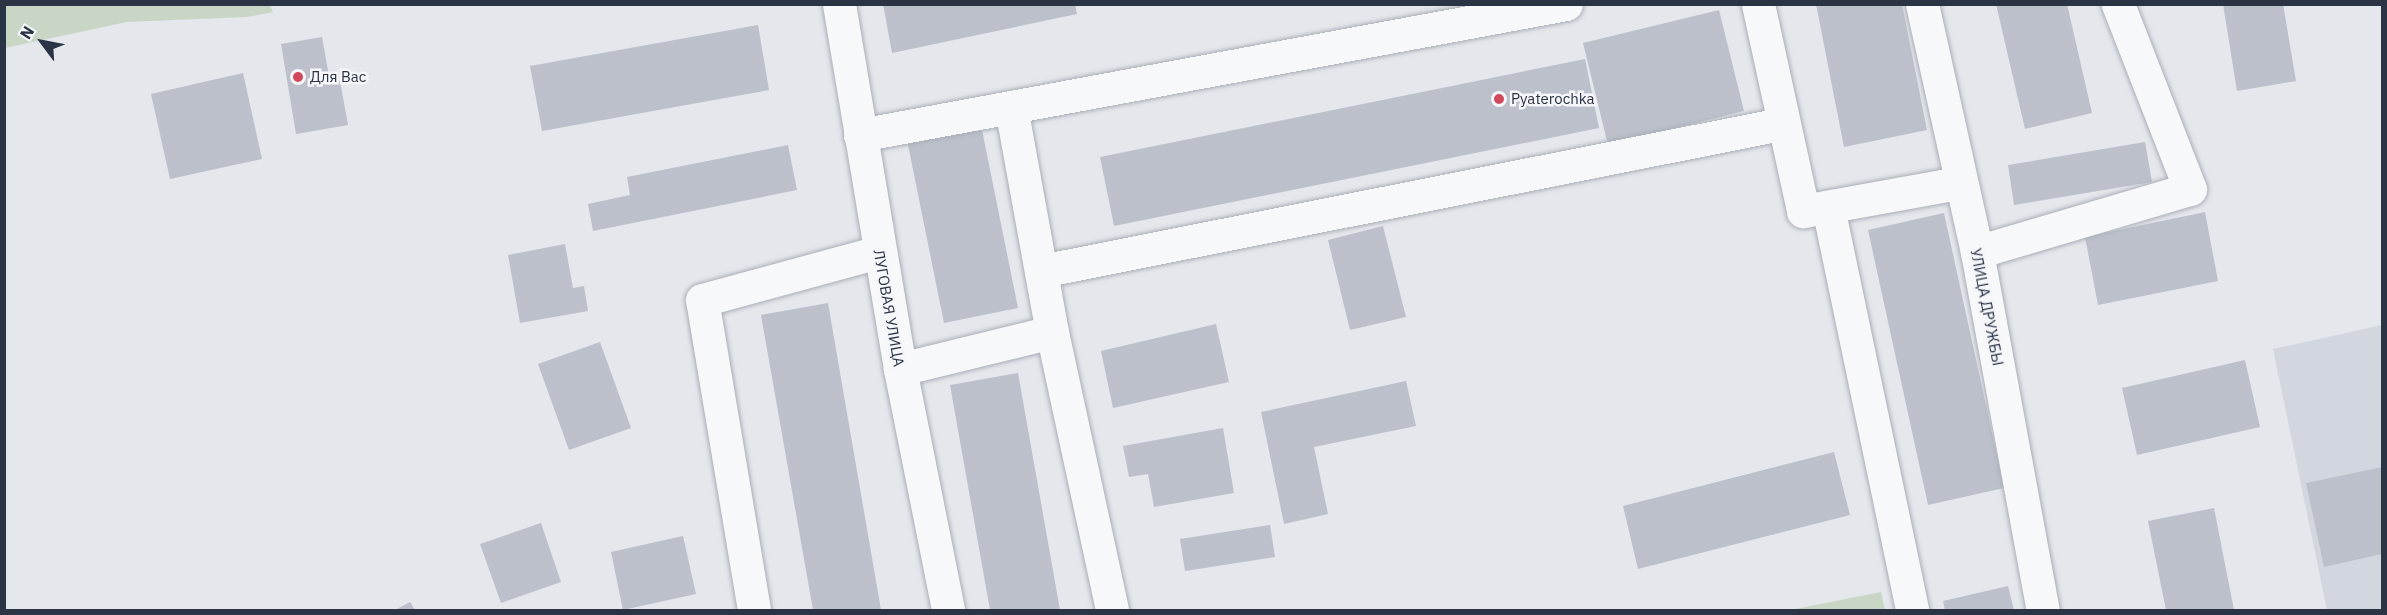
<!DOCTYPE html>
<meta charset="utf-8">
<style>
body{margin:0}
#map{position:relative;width:2387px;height:615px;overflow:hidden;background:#e4e7ec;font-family:"IBM Plex Sans",sans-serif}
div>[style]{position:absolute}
.built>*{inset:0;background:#d2d6de}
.green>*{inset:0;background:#c9d6c5}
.building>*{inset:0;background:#bbc0ca}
.roads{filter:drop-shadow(0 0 2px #a9aeb7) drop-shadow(0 0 2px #a9aeb7)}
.minor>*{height:33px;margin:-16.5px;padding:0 16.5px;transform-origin:16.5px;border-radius:16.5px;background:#f7f8fa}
.dots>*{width:16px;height:16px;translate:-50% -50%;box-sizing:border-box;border:3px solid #f4f6f9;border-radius:50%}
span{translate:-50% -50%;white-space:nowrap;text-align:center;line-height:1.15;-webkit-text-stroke:5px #f4f6f9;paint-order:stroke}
.poi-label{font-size:15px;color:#2b3445}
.left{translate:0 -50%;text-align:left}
.street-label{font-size:15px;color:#2b3445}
.frame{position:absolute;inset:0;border:6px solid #2b3445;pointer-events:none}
.north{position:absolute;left:12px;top:12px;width:60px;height:60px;-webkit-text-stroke:4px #f4f6f9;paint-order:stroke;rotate:302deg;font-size:16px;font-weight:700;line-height:24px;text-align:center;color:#2b3445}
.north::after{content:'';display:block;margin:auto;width:21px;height:27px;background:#2b3445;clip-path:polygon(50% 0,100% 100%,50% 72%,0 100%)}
</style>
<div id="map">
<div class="built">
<i style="clip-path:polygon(2382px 325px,2382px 610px,2327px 610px,2273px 349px)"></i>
</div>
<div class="green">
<i style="clip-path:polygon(269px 4px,273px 12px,247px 17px,127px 22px,5px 48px,5px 5px)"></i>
<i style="clip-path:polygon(1881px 592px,1885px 610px,1790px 610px)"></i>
</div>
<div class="building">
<i style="clip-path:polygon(883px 4px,1075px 4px,1077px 14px,892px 53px)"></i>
<i style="clip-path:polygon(1816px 4px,1902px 4px,1927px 130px,1844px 147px)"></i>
<i style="clip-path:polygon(1996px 4px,2067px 4px,2092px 113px,2025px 129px)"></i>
<i style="clip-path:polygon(2223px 4px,2283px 4px,2296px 81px,2237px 91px)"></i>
<i style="clip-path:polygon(1719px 10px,1744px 111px,1608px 145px,1583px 43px)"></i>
<i style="clip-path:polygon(758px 25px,769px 90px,542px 131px,530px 66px)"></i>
<i style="clip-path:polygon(322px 37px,330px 82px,340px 81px,348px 125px,296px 134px,281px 44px)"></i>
<i style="clip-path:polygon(1585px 59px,1599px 128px,1114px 226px,1100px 157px)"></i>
<i style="clip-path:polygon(243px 73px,262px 159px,170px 179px,151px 94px)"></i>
<i style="clip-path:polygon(979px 115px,1018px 308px,944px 323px,905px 130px)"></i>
<i style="clip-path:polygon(2145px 142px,2152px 182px,2014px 205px,2008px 165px)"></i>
<i style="clip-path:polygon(788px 145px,797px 190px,593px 231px,588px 204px,630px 195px,627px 177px)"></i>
<i style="clip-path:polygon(2205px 212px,2218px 281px,2098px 305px,2085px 237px)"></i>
<i style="clip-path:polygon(1944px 213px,2004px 488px,1928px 505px,1868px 230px)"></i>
<i style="clip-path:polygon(1383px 226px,1406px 317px,1350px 330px,1328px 240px)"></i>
<i style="clip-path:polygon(565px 244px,573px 288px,584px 286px,588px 311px,520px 323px,508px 255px)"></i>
<i style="clip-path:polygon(828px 303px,881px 610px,813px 610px,761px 315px)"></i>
<i style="clip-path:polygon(1216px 324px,1229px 382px,1113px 408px,1101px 351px)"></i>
<i style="clip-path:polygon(600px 342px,631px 428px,569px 450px,538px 364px)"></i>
<i style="clip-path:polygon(2245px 360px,2260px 427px,2137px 455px,2122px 388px)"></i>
<i style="clip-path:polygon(1018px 373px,1060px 610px,990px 610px,950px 385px)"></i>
<i style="clip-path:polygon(1406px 381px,1416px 426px,1314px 447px,1328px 514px,1284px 524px,1261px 412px)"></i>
<i style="clip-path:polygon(1223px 428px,1234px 493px,1154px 507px,1148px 474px,1129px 477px,1123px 446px)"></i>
<i style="clip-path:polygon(1834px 452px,1850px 515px,1638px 569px,1623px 506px)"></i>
<i style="clip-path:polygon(2382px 467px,2382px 554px,2324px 567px,2306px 483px)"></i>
<i style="clip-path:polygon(2214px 508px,2234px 610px,2166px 610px,2148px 521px)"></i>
<i style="clip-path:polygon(541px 523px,561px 582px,501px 603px,480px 544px)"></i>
<i style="clip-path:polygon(1270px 525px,1275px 557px,1185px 571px,1180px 539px)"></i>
<i style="clip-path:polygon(683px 536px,696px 594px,623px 610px,611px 552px)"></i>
<i style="clip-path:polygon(2008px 586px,2014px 610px,1945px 610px,1943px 601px)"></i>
<i style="clip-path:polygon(410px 602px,415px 610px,395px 610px)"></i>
</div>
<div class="roads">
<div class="minor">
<i style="left:839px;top:4px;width:370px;rotate:80.5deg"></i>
<i style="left:900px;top:369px;width:246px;rotate:78.7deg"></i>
<i style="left:1758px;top:4px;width:212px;rotate:77.7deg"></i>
<i style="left:1803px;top:211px;width:158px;rotate:-10.2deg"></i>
<i style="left:1922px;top:4px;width:254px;rotate:77.5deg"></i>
<i style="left:1977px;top:252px;width:364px;rotate:79.6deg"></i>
<i style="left:1011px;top:107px;width:229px;rotate:79.7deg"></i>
<i style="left:1052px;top:332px;width:284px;rotate:77.8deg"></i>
<i style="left:860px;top:135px;width:718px;rotate:-10.51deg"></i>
<i style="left:1828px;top:207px;width:412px;rotate:78.2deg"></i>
<i style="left:1977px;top:252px;width:222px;rotate:-16.5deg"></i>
<i style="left:2190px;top:189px;width:199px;rotate:-111.3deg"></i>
<i style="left:1041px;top:271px;width:754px;rotate:-11.24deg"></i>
<i style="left:900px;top:369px;width:156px;rotate:-13.7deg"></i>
<i style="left:754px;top:610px;width:314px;rotate:-99.5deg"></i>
<i style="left:702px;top:300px;width:183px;rotate:-15.2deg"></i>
</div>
</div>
<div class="dots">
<i style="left:298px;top:77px;background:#d1495b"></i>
<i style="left:1499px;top:99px;background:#d1495b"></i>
</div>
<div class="poi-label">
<span class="left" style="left:310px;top:77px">Для Вас</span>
<span class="left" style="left:1511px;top:99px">Pyaterochka</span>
</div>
<div class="street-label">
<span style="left:1987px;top:307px;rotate:79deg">УЛИЦА ДРУЖБЫ</span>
<span style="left:889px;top:308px;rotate:80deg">ЛУГОВАЯ УЛИЦА</span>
</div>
<div class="frame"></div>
<div class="north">N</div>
</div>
